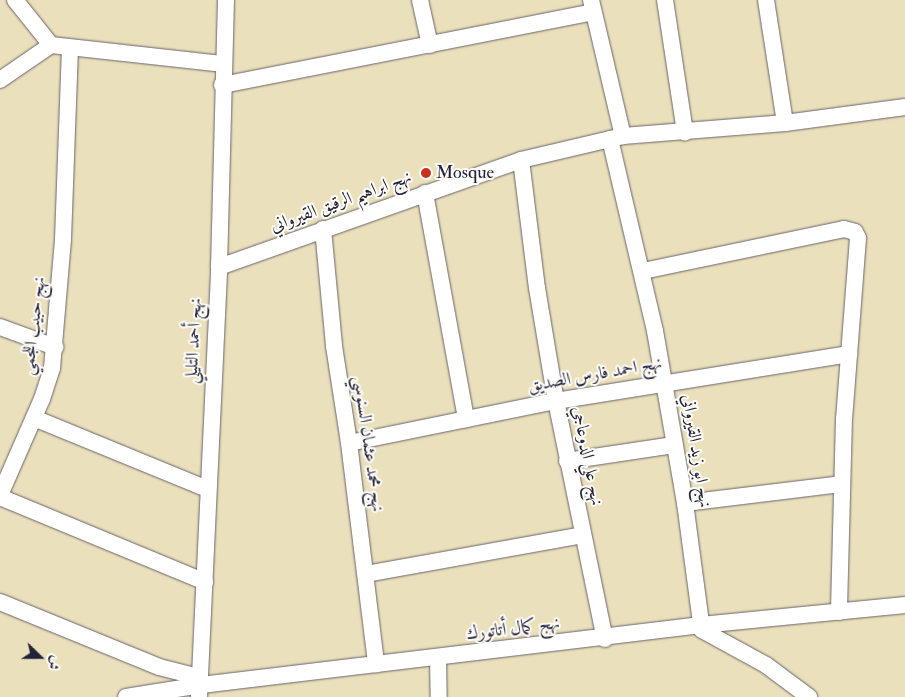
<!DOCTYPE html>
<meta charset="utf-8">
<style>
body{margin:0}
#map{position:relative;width:905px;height:697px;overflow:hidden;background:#ebe0bc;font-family:"IM FELL Double Pica",Amiri,serif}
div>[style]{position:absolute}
.roads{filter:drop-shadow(0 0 1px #686468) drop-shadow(0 0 1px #686468)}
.minor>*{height:16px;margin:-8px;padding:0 8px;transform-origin:8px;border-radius:8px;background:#fff}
.dots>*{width:14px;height:14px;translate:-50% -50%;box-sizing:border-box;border:2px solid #fdfcf7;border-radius:50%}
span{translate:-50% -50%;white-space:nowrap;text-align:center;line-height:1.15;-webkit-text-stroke:4px #fdfcf7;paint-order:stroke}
.poi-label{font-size:18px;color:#22223b}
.left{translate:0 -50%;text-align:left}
.street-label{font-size:18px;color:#22223b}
.north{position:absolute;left:15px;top:632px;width:50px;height:50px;-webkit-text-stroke:4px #fdfcf7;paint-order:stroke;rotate:112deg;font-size:14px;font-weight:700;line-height:20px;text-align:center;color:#22223b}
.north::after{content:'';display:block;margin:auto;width:18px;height:22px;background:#22223b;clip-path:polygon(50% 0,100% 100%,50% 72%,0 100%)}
</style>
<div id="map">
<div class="roads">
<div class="minor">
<i style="left:15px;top:0;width:58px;rotate:51.3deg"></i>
<i style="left:51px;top:45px;width:172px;rotate:6.3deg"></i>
<i style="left:420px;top:0;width:46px;rotate:77.5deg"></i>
<i style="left:591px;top:0;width:140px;rotate:76.8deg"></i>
<i style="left:665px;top:0;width:134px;rotate:81.4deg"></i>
<i style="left:766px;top:0;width:124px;rotate:81.2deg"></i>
<i style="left:0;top:80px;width:62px;rotate:-34.5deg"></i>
<i style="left:222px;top:85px;width:378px;rotate:-11.1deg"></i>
<i style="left:610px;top:139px;width:197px;rotate:76.8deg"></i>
<i style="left:655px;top:331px;width:175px;rotate:80.1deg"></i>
<i style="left:685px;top:503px;width:128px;rotate:82.4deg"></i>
<i style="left:702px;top:630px;width:73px;rotate:28.7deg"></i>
<i style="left:766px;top:665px;width:54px;rotate:36.7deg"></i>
<i style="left:521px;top:160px;width:129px;rotate:82.9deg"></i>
<i style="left:537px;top:288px;width:115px;rotate:80.5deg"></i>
<i style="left:556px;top:401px;width:243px;rotate:78.4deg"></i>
<i style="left:425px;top:193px;width:230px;rotate:79.7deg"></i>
<i style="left:323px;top:229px;width:118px;rotate:84.6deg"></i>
<i style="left:334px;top:346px;width:98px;rotate:81.2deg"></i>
<i style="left:349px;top:443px;width:223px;rotate:83deg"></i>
<i style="left:219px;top:267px;width:320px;rotate:-19.5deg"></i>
<i style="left:521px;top:160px;width:105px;rotate:-13.2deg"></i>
<i style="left:623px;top:136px;width:163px;rotate:-4.6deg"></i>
<i style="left:785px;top:123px;width:121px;rotate:-7.6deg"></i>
<i style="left:643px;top:271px;width:205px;rotate:-11.8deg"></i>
<i style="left:844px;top:229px;width:11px;rotate:15deg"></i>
<i style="left:855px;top:232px;width:7px;rotate:63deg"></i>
<i style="left:858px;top:238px;width:181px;rotate:94.4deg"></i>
<i style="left:844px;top:418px;width:194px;rotate:91.5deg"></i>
<i style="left:0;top:327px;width:59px;rotate:20deg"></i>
<i style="left:34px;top:418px;width:187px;rotate:22.3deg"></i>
<i style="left:349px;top:443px;width:211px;rotate:-11.5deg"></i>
<i style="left:556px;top:401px;width:297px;rotate:-9.1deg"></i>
<i style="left:567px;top:461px;width:108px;rotate:-8.5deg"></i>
<i style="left:0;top:495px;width:105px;rotate:-66.4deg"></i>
<i style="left:42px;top:399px;width:33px;rotate:-72deg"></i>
<i style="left:52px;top:368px;width:129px;rotate:-85.1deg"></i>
<i style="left:63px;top:239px;width:190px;rotate:-87.9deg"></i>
<i style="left:0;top:497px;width:222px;rotate:22.5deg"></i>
<i style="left:685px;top:503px;width:157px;rotate:-6.9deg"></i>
<i style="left:366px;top:574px;width:219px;rotate:-10.2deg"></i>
<i style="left:0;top:602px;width:172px;rotate:22.2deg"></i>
<i style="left:159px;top:667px;width:41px;rotate:14deg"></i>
<i style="left:438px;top:658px;width:39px;rotate:89deg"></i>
<i style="left:126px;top:697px;width:76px;rotate:-9.1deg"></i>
<i style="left:201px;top:685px;width:504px;rotate:-6.84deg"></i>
<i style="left:701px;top:625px;width:205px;rotate:-5.6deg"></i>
<i style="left:199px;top:697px;width:430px;rotate:-87.3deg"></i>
<i style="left:219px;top:267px;width:267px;rotate:-88.5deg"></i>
</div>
</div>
<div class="dots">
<i style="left:426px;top:173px;background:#c8321e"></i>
</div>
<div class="poi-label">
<span class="left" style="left:436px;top:173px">Mosque</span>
</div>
<div class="street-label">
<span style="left:341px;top:202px;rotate:-20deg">نهج ابراهيم الرقيق القيرواني</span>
<span style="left:34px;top:326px;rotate:-83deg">نهج حبيب اللجمي</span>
<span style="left:194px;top:341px;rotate:-87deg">نهج أحمد التليلي</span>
<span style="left:595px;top:375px;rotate:-10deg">نهج احمد فارس الصديق</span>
<span style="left:368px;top:444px;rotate:82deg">نهج محمد عثمان السنوسي</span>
<span style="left:696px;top:451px;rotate:81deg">نهج ابو زيد القيرواني</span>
<span style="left:587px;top:456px;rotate:79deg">نهج علي الدوعاجي</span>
<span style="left:513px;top:629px;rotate:-7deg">نهج كمال أتاتورك</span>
</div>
<div class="north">ش</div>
</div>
